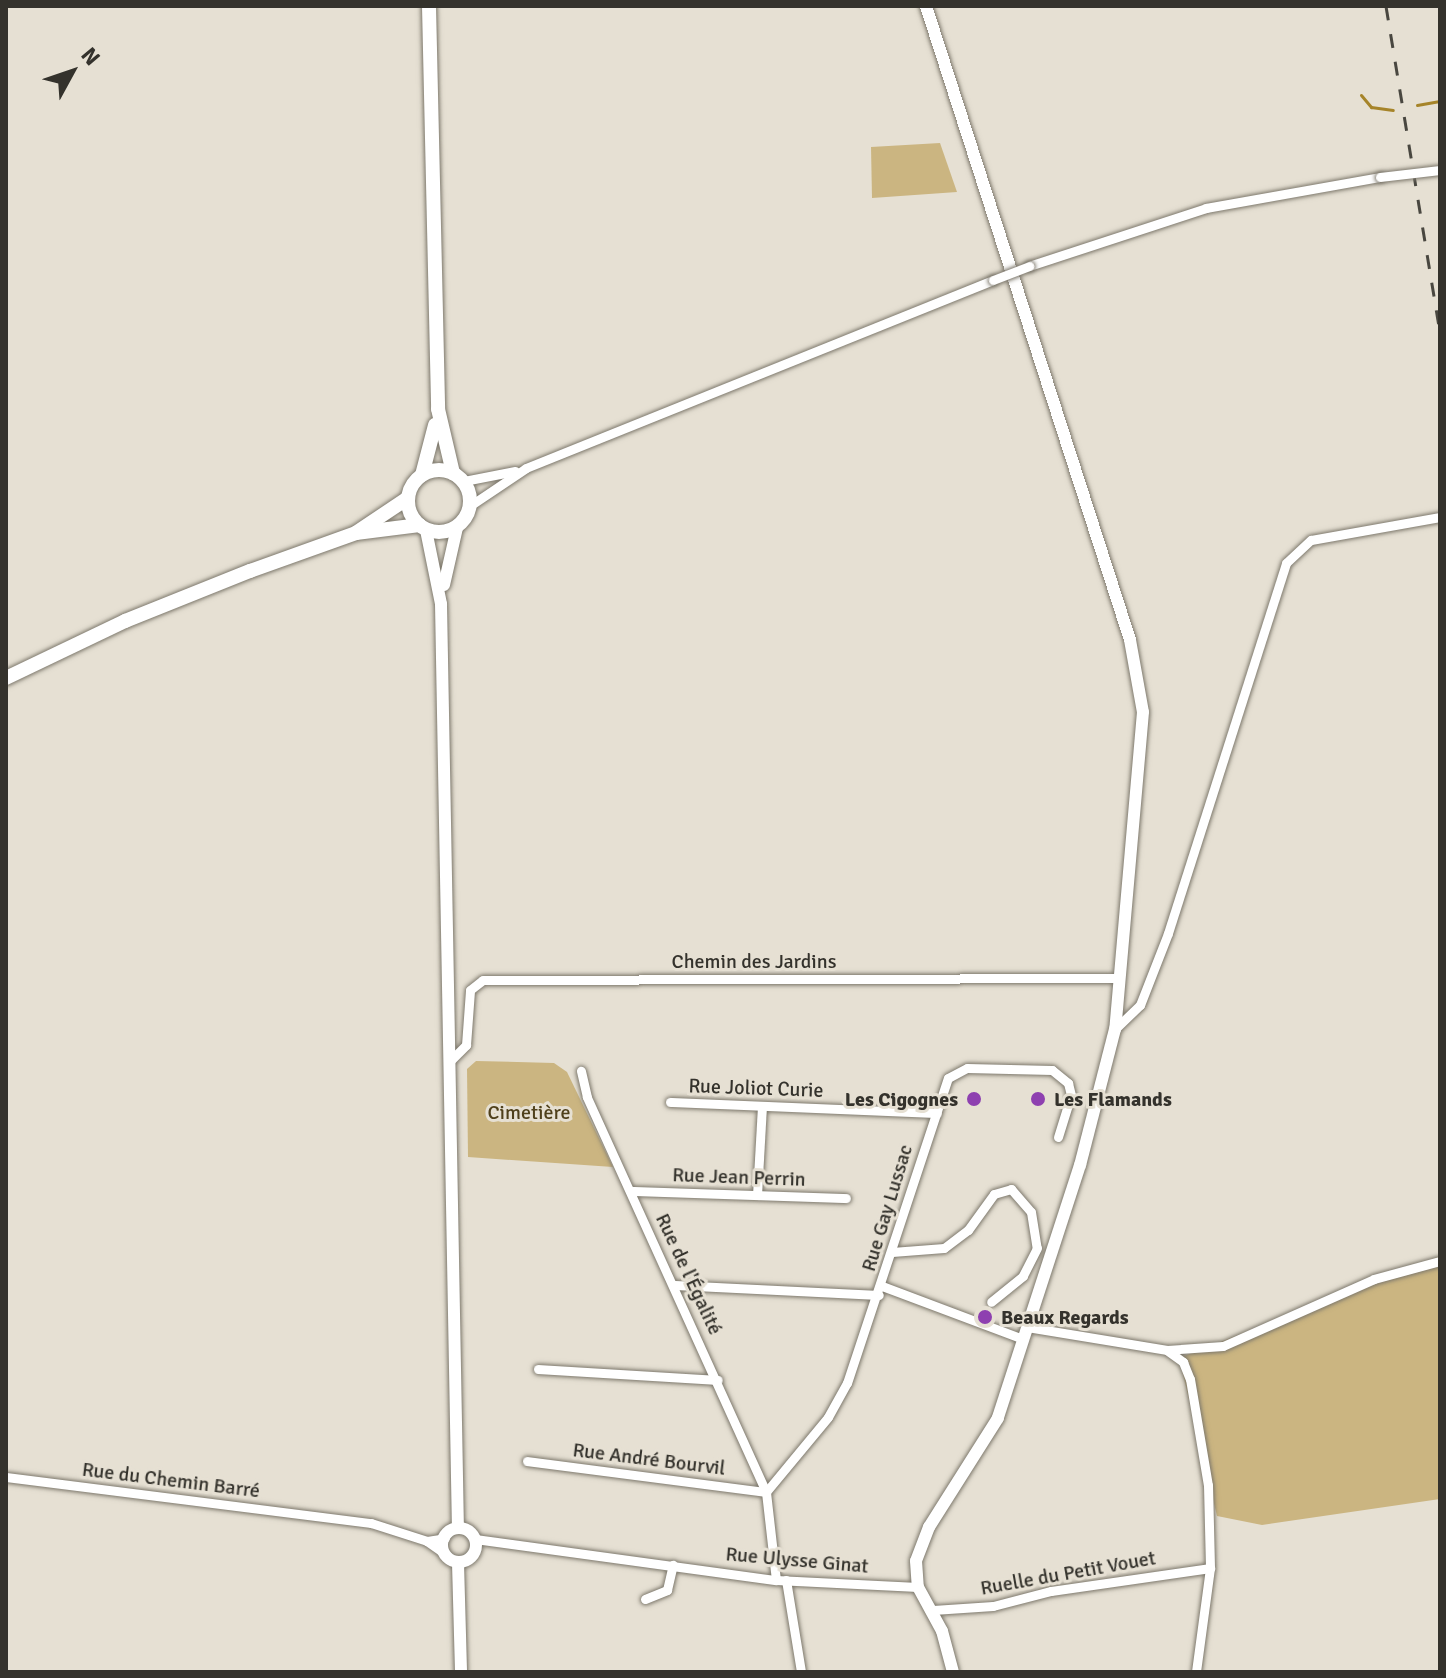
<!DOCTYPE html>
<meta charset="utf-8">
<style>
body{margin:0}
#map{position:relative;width:1446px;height:1678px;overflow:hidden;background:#e6e0d3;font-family:Signika,sans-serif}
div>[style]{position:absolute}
.green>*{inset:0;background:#cbb581}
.stream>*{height:3px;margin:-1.5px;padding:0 1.5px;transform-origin:1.5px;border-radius:1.5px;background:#a68429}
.roads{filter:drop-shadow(0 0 2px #7d786c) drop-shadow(0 0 2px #7d786c)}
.street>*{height:9px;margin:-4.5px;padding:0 4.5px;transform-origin:4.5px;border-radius:4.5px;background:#fff}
.secondary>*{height:12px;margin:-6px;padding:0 6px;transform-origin:6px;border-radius:6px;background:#fff}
.secondary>.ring{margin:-6px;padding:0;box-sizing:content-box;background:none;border:12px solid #fff;border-radius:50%}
.primary>*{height:14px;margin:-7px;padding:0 7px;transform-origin:7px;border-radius:7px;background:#fff}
.primary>.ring{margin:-7px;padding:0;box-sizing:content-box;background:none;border:14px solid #fff;border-radius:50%}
.rail>*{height:3px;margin-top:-1.5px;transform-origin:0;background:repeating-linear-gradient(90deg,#494740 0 14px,transparent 0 28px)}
.bridges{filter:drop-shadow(0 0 2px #7d786c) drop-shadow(0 0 2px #7d786c)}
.street-bridge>*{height:9px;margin:-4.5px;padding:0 4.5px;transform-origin:4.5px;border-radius:4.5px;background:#fff}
.dots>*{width:22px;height:22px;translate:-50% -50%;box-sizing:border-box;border:4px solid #e6e0d3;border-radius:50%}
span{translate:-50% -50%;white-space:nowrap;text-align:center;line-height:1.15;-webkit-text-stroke:6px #e6e0d3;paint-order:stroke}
.street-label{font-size:20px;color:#34322c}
.poi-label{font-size:20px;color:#34322c;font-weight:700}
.right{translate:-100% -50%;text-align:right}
.left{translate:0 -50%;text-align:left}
.park-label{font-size:20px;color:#4f401b}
.frame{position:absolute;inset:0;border:8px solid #34322c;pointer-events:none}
.north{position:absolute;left:32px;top:32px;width:80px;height:80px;-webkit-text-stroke:6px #e6e0d3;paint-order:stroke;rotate:50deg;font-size:22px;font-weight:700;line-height:32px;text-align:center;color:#34322c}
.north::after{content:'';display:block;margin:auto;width:28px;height:36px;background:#34322c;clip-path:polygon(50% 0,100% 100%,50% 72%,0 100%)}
</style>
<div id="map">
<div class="green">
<i style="clip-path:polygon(940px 143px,957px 192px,872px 198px,871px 147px)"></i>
<i style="clip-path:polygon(476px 1061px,554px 1063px,567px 1072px,613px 1167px,468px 1157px,467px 1069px)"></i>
<i style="clip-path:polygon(1440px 1256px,1440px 1499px,1262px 1525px,1217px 1516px,1179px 1358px)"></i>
</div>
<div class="stream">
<i style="left:1361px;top:95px;width:16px;rotate:50deg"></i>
<i style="left:1371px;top:107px;width:22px;rotate:8deg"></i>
<i style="left:1417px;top:105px;width:23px;rotate:-10deg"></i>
</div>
<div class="roads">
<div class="street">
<i style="left:1029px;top:266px;width:186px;rotate:-18.1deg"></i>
<i style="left:1206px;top:208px;width:177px;rotate:-10.1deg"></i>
<i style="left:464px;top:481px;width:52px;rotate:-11.1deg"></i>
<i style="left:471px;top:505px;width:66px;rotate:-33.9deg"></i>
<i style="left:526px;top:468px;width:503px;rotate:-21.93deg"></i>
<i style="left:1115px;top:1029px;width:35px;rotate:-44deg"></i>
<i style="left:1140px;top:1005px;width:77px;rotate:-68.7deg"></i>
<i style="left:1168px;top:933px;width:388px;rotate:-72.3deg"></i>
<i style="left:1286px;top:563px;width:34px;rotate:-43deg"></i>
<i style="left:1311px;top:540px;width:131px;rotate:-10.1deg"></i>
<i style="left:450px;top:1061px;width:23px;rotate:-45deg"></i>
<i style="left:466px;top:1045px;width:55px;rotate:-85.8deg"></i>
<i style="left:470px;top:990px;width:16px;rotate:-38deg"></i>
<i style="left:483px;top:980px;width:637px;rotate:-0.18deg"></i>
<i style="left:670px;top:1102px;width:267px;rotate:2.4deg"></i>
<i style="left:631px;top:1191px;width:215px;rotate:1.9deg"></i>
<i style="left:757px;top:1195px;width:89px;rotate:-86.8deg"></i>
<i style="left:892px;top:1252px;width:52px;rotate:-4.4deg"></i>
<i style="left:944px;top:1248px;width:30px;rotate:-37deg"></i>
<i style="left:968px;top:1230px;width:44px;rotate:-54.2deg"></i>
<i style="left:994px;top:1194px;width:18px;rotate:-16deg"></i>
<i style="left:1011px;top:1189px;width:30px;rotate:49deg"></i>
<i style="left:1031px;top:1212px;width:36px;rotate:81deg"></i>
<i style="left:1037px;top:1248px;width:31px;rotate:117deg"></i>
<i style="left:1023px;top:1276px;width:41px;rotate:140.9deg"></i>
<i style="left:675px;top:1285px;width:204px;rotate:2.8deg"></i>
<i style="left:882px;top:1286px;width:151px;rotate:20.6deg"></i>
<i style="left:1027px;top:1327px;width:142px;rotate:9.3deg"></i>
<i style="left:1167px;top:1350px;width:56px;rotate:-4.1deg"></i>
<i style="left:1223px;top:1346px;width:165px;rotate:-23.9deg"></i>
<i style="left:1374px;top:1279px;width:68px;rotate:-15.3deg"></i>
<i style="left:1168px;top:1351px;width:19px;rotate:36deg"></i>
<i style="left:1183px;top:1362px;width:18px;rotate:68deg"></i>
<i style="left:1190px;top:1379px;width:108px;rotate:80.4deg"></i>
<i style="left:1208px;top:1485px;width:83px;rotate:88.6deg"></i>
<i style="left:1210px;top:1568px;width:105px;rotate:97.7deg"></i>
<i style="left:538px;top:1369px;width:180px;rotate:3.5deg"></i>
<i style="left:527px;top:1461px;width:241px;rotate:7.4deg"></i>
<i style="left:766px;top:1492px;width:434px;rotate:-114.4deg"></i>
<i style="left:587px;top:1097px;width:27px;rotate:-103deg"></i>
<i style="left:6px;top:1477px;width:368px;rotate:7.2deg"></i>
<i style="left:371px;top:1523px;width:59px;rotate:17.8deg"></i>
<i style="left:475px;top:1539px;width:304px;rotate:7.8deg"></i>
<i style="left:776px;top:1580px;width:142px;rotate:2.8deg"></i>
<i style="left:444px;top:1553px;width:21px;rotate:-145deg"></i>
<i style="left:427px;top:1541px;width:18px;rotate:-9deg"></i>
<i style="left:776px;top:1580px;width:89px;rotate:-96.5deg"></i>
<i style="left:766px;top:1492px;width:97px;rotate:-50.4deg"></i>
<i style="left:828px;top:1417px;width:39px;rotate:-61deg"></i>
<i style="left:847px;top:1383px;width:321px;rotate:-71.7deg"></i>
<i style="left:948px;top:1078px;width:21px;rotate:-28deg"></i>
<i style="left:967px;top:1068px;width:85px;rotate:1.3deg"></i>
<i style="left:1052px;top:1070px;width:21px;rotate:39deg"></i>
<i style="left:1068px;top:1083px;width:12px;rotate:76deg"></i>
<i style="left:1071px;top:1095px;width:44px;rotate:107.2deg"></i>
<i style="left:786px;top:1580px;width:93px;rotate:80.7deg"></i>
<i style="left:645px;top:1599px;width:24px;rotate:-22deg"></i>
<i style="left:667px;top:1590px;width:26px;rotate:-77deg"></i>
<i style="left:933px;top:1610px;width:60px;rotate:-3.8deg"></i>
<i style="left:993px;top:1606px;width:60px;rotate:-14.5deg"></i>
<i style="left:1051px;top:1591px;width:161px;rotate:-8.2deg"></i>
</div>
<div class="secondary">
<i style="left:926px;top:6px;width:666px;rotate:72.16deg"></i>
<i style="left:1130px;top:640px;width:73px;rotate:79.8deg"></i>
<i style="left:1143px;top:712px;width:318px;rotate:95deg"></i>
<i style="left:1115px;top:1029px;width:140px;rotate:104.4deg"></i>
<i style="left:1080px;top:1165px;width:266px;rotate:108deg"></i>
<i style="left:998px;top:1418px;width:129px;rotate:122.3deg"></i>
<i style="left:929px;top:1527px;width:36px;rotate:111deg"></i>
<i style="left:916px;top:1561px;width:26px;rotate:86deg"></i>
<i style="left:918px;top:1587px;width:50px;rotate:61.4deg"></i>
<i style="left:942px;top:1631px;width:42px;rotate:75deg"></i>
<i style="left:426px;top:530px;width:76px;rotate:78.5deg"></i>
<i style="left:441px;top:604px;width:924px;rotate:88.95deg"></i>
<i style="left:444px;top:585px;width:58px;rotate:-77.2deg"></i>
<i class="ring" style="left:442px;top:1528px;width:22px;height:22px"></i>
<i style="left:458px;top:1563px;width:109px;rotate:88.4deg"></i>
</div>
<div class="primary">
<i style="left:429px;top:6px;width:403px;rotate:88.7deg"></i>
<i style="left:438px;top:409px;width:66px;rotate:76.8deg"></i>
<i class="ring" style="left:408px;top:470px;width:48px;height:48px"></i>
<i style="left:422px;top:475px;width:52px;rotate:-75.4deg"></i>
<i style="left:357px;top:532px;width:61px;rotate:-33.7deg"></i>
<i style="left:6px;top:678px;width:132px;rotate:-25.6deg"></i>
<i style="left:125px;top:621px;width:135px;rotate:-21.8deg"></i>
<i style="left:250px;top:571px;width:113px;rotate:-19.7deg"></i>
<i style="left:356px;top:533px;width:64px;rotate:-7.2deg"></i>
</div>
</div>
<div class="rail">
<i style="left:1386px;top:6px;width:330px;rotate:80.6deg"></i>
</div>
<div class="bridges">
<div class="street-bridge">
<i style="left:1380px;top:177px;width:60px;rotate:-6.7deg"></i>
<i style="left:993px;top:280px;width:39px;rotate:-21deg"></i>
</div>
</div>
<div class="dots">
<i style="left:974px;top:1099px;background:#8e40b0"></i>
<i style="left:1038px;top:1099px;background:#8e40b0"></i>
<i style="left:985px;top:1317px;background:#8e40b0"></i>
</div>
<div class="street-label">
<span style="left:754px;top:961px">Chemin des Jardins</span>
<span style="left:756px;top:1088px;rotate:2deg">Rue Joliot Curie</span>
<span style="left:739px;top:1177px;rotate:2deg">Rue Jean Perrin</span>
<span style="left:887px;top:1208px;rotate:-73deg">Rue Gay Lussac</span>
<span style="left:689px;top:1274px;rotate:65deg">Rue de l'Égalité</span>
<span style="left:649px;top:1459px;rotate:7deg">Rue André Bourvil</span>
<span style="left:171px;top:1480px;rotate:7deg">Rue du Chemin Barré</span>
<span style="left:797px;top:1560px;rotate:5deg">Rue Ulysse Ginat</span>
<span style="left:1068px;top:1573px;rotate:-10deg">Ruelle du Petit Vouet</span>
</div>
<div class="poi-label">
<span class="right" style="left:958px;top:1099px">Les Cigognes</span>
<span class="left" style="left:1054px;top:1099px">Les Flamands</span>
<span class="left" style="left:1001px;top:1317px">Beaux Regards</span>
</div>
<div class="park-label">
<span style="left:529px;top:1112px">Cimetière</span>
</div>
<div class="frame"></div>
<div class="north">N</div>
</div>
